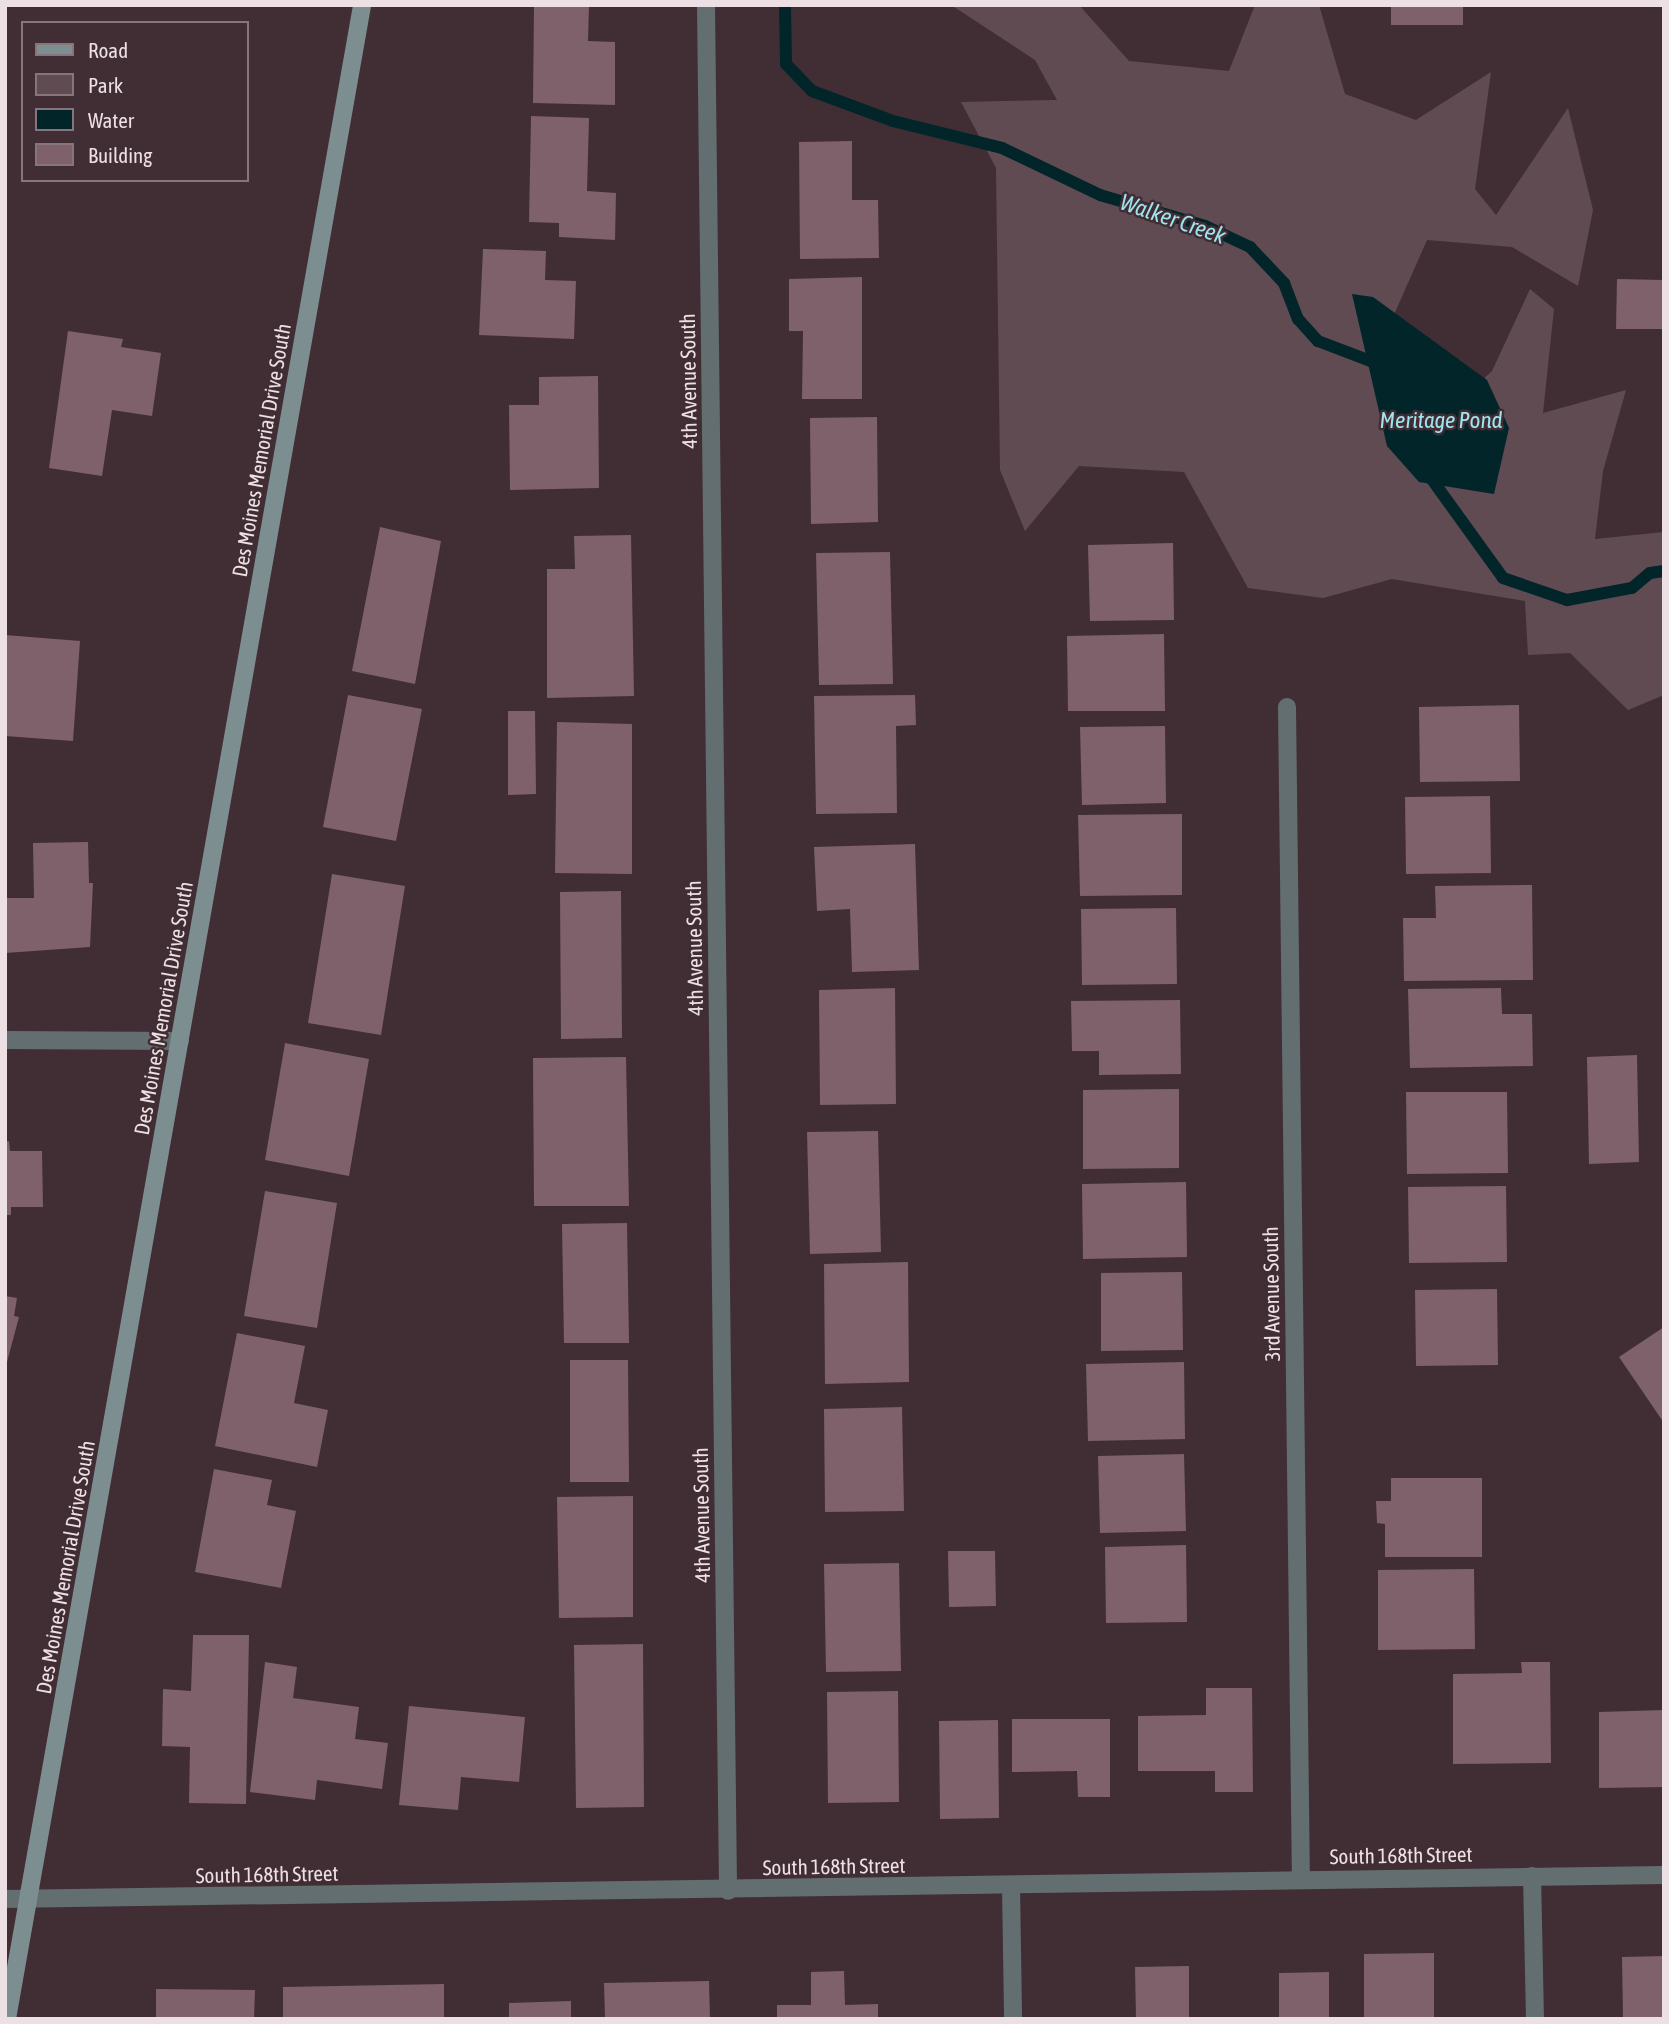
<!DOCTYPE html>
<style>
body{margin:0}
#map{position:relative;width:1669px;height:2024px;overflow:hidden;background:#412e35;font-family:"Asap Condensed",sans-serif}
div>[style]{position:absolute}
.green>*{inset:0;background:#614b53}
.water>*{inset:0;background:#02252a}
.stream>*{height:12px;margin:-6px;padding:0 6px;transform-origin:6px;border-radius:6px;background:#02252a}
.building>*{inset:0;background:#7e616b}
.minor>*{height:18px;margin:-9px;padding:0 9px;transform-origin:9px;border-radius:9px;background:#636e70}
.secondary>*{height:18px;margin:-9px;padding:0 9px;transform-origin:9px;border-radius:9px;background:#7d8e91}
span{translate:-50% -50%;white-space:nowrap;text-align:center;line-height:1.15;-webkit-text-stroke:5px #412e35;paint-order:stroke}
.street-label{font-size:21px;color:#ede0e4}
.water-label{font-size:23px;color:#9fe4ee;font-style:italic}
.frame{position:absolute;inset:0;border:7px solid #ede0e4;pointer-events:none}
.legend{position:absolute;left:21px;top:21px;width:228px;height:161px;box-sizing:border-box;background:#412e35;border:2px solid #86757b;margin:0;padding:9px 12px;list-style:none;font-size:21px;color:#ede0e4}
.legend li{display:flex;align-items:center;gap:14px;height:35px}
.legend b{width:35px;border:2px solid #86757b}
</style>
<div id="map">
<div class="green">
<i style="clip-path:polygon(951px 5px,1079px 5px,1129px 61px,1229px 71px,1255px 5px,1319px 5px,1345px 94px,1416px 120px,1491px 72px,1475px 189px,1496px 215px,1568px 108px,1593px 210px,1578px 286px,1512px 247px,1427px 240px,1385px 335px,1429px 429px,1492px 371px,1530px 289px,1554px 309px,1543px 413px,1626px 390px,1603px 471px,1595px 539px,1664px 532px,1664px 695px,1628px 710px,1570px 653px,1528px 655px,1525px 601px,1392px 579px,1323px 598px,1248px 588px,1184px 472px,1079px 466px,1025px 531px,1000px 470px,996px 168px,961px 102px,1057px 100px,1035px 60px)"></i>
</div>
<div class="water">
<i style="clip-path:polygon(1352px 294px,1373px 297px,1487px 380px,1509px 428px,1494px 494px,1419px 482px,1387px 446px)"></i>
</div>
<div class="stream">
<i style="left:785px;top:5px;width:59px;rotate:89deg"></i>
<i style="left:786px;top:64px;width:37px;rotate:46deg"></i>
<i style="left:812px;top:91px;width:86px;rotate:20.3deg"></i>
<i style="left:893px;top:121px;width:112px;rotate:13.9deg"></i>
<i style="left:1002px;top:148px;width:109px;rotate:25.6deg"></i>
<i style="left:1100px;top:195px;width:109px;rotate:16.4deg"></i>
<i style="left:1205px;top:226px;width:50px;rotate:25deg"></i>
<i style="left:1250px;top:247px;width:50px;rotate:46.6deg"></i>
<i style="left:1284px;top:283px;width:39px;rotate:69deg"></i>
<i style="left:1298px;top:319px;width:30px;rotate:48deg"></i>
<i style="left:1318px;top:341px;width:67px;rotate:20.9deg"></i>
<i style="left:1428px;top:474px;width:128px;rotate:54.2deg"></i>
<i style="left:1503px;top:578px;width:68px;rotate:19deg"></i>
<i style="left:1567px;top:600px;width:66px;rotate:-10.5deg"></i>
<i style="left:1632px;top:588px;width:23px;rotate:-40deg"></i>
<i style="left:1650px;top:573px;width:14px;rotate:-8deg"></i>
</div>
<div class="building">
<i style="clip-path:polygon(534px 5px,589px 5px,588px 41px,615px 42px,615px 105px,533px 103px)"></i>
<i style="clip-path:polygon(1391px 5px,1463px 5px,1463px 25px,1391px 25px)"></i>
<i style="clip-path:polygon(531px 116px,589px 118px,587px 191px,616px 193px,615px 240px,559px 237px,559px 223px,529px 222px)"></i>
<i style="clip-path:polygon(852px 141px,852px 200px,878px 200px,879px 258px,800px 259px,799px 142px)"></i>
<i style="clip-path:polygon(483px 249px,546px 251px,545px 280px,576px 281px,574px 339px,479px 335px)"></i>
<i style="clip-path:polygon(862px 277px,862px 399px,802px 399px,803px 331px,789px 331px,789px 279px)"></i>
<i style="clip-path:polygon(1617px 279px,1664px 280px,1664px 329px,1616px 329px)"></i>
<i style="clip-path:polygon(68px 331px,123px 339px,121px 347px,161px 353px,152px 416px,112px 410px,102px 476px,49px 468px)"></i>
<i style="clip-path:polygon(598px 376px,599px 488px,510px 490px,509px 405px,539px 405px,539px 377px)"></i>
<i style="clip-path:polygon(877px 417px,878px 522px,811px 524px,810px 418px)"></i>
<i style="clip-path:polygon(380px 527px,441px 541px,415px 684px,352px 671px)"></i>
<i style="clip-path:polygon(631px 535px,634px 696px,547px 698px,547px 569px,575px 569px,574px 536px)"></i>
<i style="clip-path:polygon(1173px 543px,1174px 620px,1090px 621px,1088px 545px)"></i>
<i style="clip-path:polygon(890px 552px,893px 684px,819px 685px,816px 553px)"></i>
<i style="clip-path:polygon(1164px 634px,1165px 711px,1068px 711px,1067px 636px)"></i>
<i style="clip-path:polygon(5px 635px,80px 641px,73px 741px,5px 736px)"></i>
<i style="clip-path:polygon(348px 695px,422px 709px,396px 841px,323px 827px)"></i>
<i style="clip-path:polygon(915px 695px,916px 725px,896px 726px,897px 813px,816px 814px,814px 696px)"></i>
<i style="clip-path:polygon(1519px 705px,1520px 781px,1420px 782px,1419px 707px)"></i>
<i style="clip-path:polygon(508px 711px,535px 711px,536px 794px,508px 795px)"></i>
<i style="clip-path:polygon(557px 722px,632px 724px,632px 874px,555px 873px)"></i>
<i style="clip-path:polygon(1165px 726px,1166px 803px,1082px 805px,1080px 727px)"></i>
<i style="clip-path:polygon(1490px 796px,1491px 873px,1406px 874px,1405px 797px)"></i>
<i style="clip-path:polygon(1182px 814px,1182px 895px,1080px 896px,1078px 815px)"></i>
<i style="clip-path:polygon(88px 842px,89px 883px,93px 883px,90px 947px,5px 953px,5px 898px,34px 898px,33px 843px)"></i>
<i style="clip-path:polygon(915px 844px,919px 970px,852px 972px,850px 909px,817px 911px,814px 847px)"></i>
<i style="clip-path:polygon(332px 874px,405px 886px,381px 1035px,308px 1023px)"></i>
<i style="clip-path:polygon(1532px 885px,1533px 980px,1404px 981px,1403px 918px,1436px 918px,1435px 886px)"></i>
<i style="clip-path:polygon(621px 891px,622px 1038px,561px 1039px,560px 892px)"></i>
<i style="clip-path:polygon(1176px 908px,1177px 984px,1082px 985px,1081px 909px)"></i>
<i style="clip-path:polygon(895px 988px,896px 1104px,820px 1105px,819px 990px)"></i>
<i style="clip-path:polygon(1501px 988px,1502px 1014px,1532px 1014px,1533px 1066px,1410px 1068px,1408px 989px)"></i>
<i style="clip-path:polygon(1180px 1000px,1181px 1074px,1099px 1075px,1099px 1051px,1072px 1051px,1071px 1001px)"></i>
<i style="clip-path:polygon(285px 1043px,369px 1059px,349px 1176px,265px 1160px)"></i>
<i style="clip-path:polygon(1637px 1055px,1639px 1162px,1589px 1164px,1587px 1057px)"></i>
<i style="clip-path:polygon(626px 1057px,629px 1206px,534px 1206px,533px 1058px)"></i>
<i style="clip-path:polygon(1179px 1089px,1179px 1168px,1083px 1169px,1083px 1090px)"></i>
<i style="clip-path:polygon(1406px 1092px,1507px 1092px,1508px 1173px,1407px 1174px)"></i>
<i style="clip-path:polygon(878px 1131px,881px 1252px,810px 1254px,807px 1132px)"></i>
<i style="clip-path:polygon(9px 1141px,10px 1151px,42px 1151px,43px 1207px,11px 1207px,11px 1215px,5px 1215px,5px 1142px)"></i>
<i style="clip-path:polygon(1186px 1182px,1187px 1257px,1083px 1259px,1082px 1184px)"></i>
<i style="clip-path:polygon(1506px 1186px,1507px 1262px,1409px 1263px,1408px 1187px)"></i>
<i style="clip-path:polygon(265px 1191px,337px 1203px,317px 1328px,244px 1316px)"></i>
<i style="clip-path:polygon(627px 1223px,629px 1343px,564px 1343px,562px 1224px)"></i>
<i style="clip-path:polygon(908px 1262px,909px 1382px,825px 1384px,824px 1264px)"></i>
<i style="clip-path:polygon(1182px 1272px,1183px 1350px,1101px 1351px,1101px 1273px)"></i>
<i style="clip-path:polygon(1497px 1289px,1498px 1365px,1416px 1366px,1415px 1290px)"></i>
<i style="clip-path:polygon(5px 1296px,17px 1298px,14px 1316px,19px 1317px,7px 1362px)"></i>
<i style="clip-path:polygon(1664px 1327px,1664px 1423px,1619px 1357px)"></i>
<i style="clip-path:polygon(237px 1333px,305px 1346px,294px 1403px,328px 1410px,317px 1467px,215px 1446px)"></i>
<i style="clip-path:polygon(570px 1360px,628px 1360px,629px 1482px,570px 1482px)"></i>
<i style="clip-path:polygon(1184px 1362px,1185px 1439px,1088px 1441px,1086px 1364px)"></i>
<i style="clip-path:polygon(902px 1407px,904px 1511px,825px 1512px,824px 1409px)"></i>
<i style="clip-path:polygon(1184px 1454px,1186px 1531px,1100px 1533px,1098px 1456px)"></i>
<i style="clip-path:polygon(214px 1469px,272px 1480px,267px 1505px,296px 1511px,281px 1588px,195px 1572px)"></i>
<i style="clip-path:polygon(1391px 1478px,1482px 1478px,1482px 1557px,1385px 1557px,1385px 1524px,1377px 1523px,1376px 1501px,1391px 1501px)"></i>
<i style="clip-path:polygon(633px 1496px,633px 1617px,559px 1618px,557px 1497px)"></i>
<i style="clip-path:polygon(1186px 1545px,1187px 1622px,1106px 1623px,1105px 1547px)"></i>
<i style="clip-path:polygon(948px 1551px,995px 1551px,996px 1606px,949px 1607px)"></i>
<i style="clip-path:polygon(899px 1563px,901px 1671px,826px 1672px,824px 1564px)"></i>
<i style="clip-path:polygon(1474px 1569px,1475px 1649px,1378px 1650px,1378px 1570px)"></i>
<i style="clip-path:polygon(193px 1635px,249px 1635px,246px 1804px,189px 1803px,190px 1747px,162px 1746px,163px 1689px,191px 1691px)"></i>
<i style="clip-path:polygon(643px 1644px,644px 1807px,576px 1808px,574px 1645px)"></i>
<i style="clip-path:polygon(265px 1662px,297px 1667px,293px 1698px,359px 1707px,355px 1739px,388px 1743px,382px 1789px,317px 1780px,315px 1800px,250px 1792px)"></i>
<i style="clip-path:polygon(1521px 1662px,1550px 1662px,1551px 1763px,1453px 1764px,1453px 1674px,1522px 1673px)"></i>
<i style="clip-path:polygon(1206px 1688px,1252px 1688px,1253px 1792px,1215px 1792px,1215px 1771px,1138px 1771px,1138px 1716px,1206px 1715px)"></i>
<i style="clip-path:polygon(898px 1691px,899px 1802px,828px 1803px,827px 1692px)"></i>
<i style="clip-path:polygon(409px 1706px,525px 1717px,519px 1782px,461px 1777px,458px 1810px,399px 1805px)"></i>
<i style="clip-path:polygon(1664px 1710px,1664px 1787px,1599px 1788px,1599px 1712px)"></i>
<i style="clip-path:polygon(1012px 1719px,1110px 1719px,1110px 1797px,1078px 1797px,1077px 1771px,1012px 1772px)"></i>
<i style="clip-path:polygon(998px 1720px,999px 1818px,940px 1819px,939px 1721px)"></i>
<i style="clip-path:polygon(1434px 1953px,1434px 2019px,1364px 2019px,1364px 1954px)"></i>
<i style="clip-path:polygon(1664px 1956px,1664px 2019px,1623px 2019px,1622px 1957px)"></i>
<i style="clip-path:polygon(1189px 1966px,1189px 2019px,1136px 2019px,1135px 1967px)"></i>
<i style="clip-path:polygon(844px 1971px,845px 2005px,878px 2004px,878px 2019px,777px 2019px,777px 2005px,811px 2005px,811px 1972px)"></i>
<i style="clip-path:polygon(1329px 1972px,1329px 2019px,1279px 2019px,1279px 1973px)"></i>
<i style="clip-path:polygon(709px 1981px,710px 2019px,605px 2019px,604px 1983px)"></i>
<i style="clip-path:polygon(444px 1984px,444px 2019px,283px 2019px,283px 1987px)"></i>
<i style="clip-path:polygon(156px 1989px,255px 1990px,254px 2019px,156px 2019px)"></i>
<i style="clip-path:polygon(571px 2001px,571px 2019px,509px 2019px,509px 2003px)"></i>
</div>
<div class="minor">
<i style="left:706px;top:5px;width:1886px;rotate:89.33deg"></i>
<i style="left:1287px;top:707px;width:1172px;rotate:89.32deg"></i>
<i style="left:5px;top:1040px;width:175px;rotate:0.3deg"></i>
<i style="left:1532px;top:1876px;width:143px;rotate:88.8deg"></i>
<i style="left:1011px;top:1886px;width:133px;rotate:89.1deg"></i>
<i style="left:5px;top:1899px;width:1659px;rotate:-0.83deg"></i>
</div>
<div class="secondary">
<i style="left:7px;top:2019px;width:2045px;rotate:-80deg"></i>
</div>
<div class="street-label">
<span style="left:688px;top:381px;rotate:-91deg">4th Avenue South</span>
<span style="left:261px;top:450px;rotate:-80deg">Des Moines Memorial Drive South</span>
<span style="left:694px;top:948px;rotate:-91deg">4th Avenue South</span>
<span style="left:163px;top:1008px;rotate:-80deg">Des Moines Memorial Drive South</span>
<span style="left:1271px;top:1294px;rotate:-91deg">3rd Avenue South</span>
<span style="left:701px;top:1515px;rotate:-91deg">4th Avenue South</span>
<span style="left:65px;top:1567px;rotate:-80deg">Des Moines Memorial Drive South</span>
<span style="left:1401px;top:1855px;rotate:-1deg">South 168th Street</span>
<span style="left:834px;top:1866px;rotate:-1deg">South 168th Street</span>
<span style="left:267px;top:1874px;rotate:-1deg">South 168th Street</span>
</div>
<div class="water-label">
<span style="left:1173px;top:219px;rotate:19deg">Walker Creek</span>
<span style="left:1441px;top:420px">Meritage Pond</span>
</div>
<div class="frame"></div>
<ul class="legend">
<li><b style="height:9px;background:#7d8e91"></b>Road</li>
<li><b style="height:19px;background:#614b53"></b>Park</li>
<li><b style="height:19px;background:#02252a"></b>Water</li>
<li><b style="height:19px;background:#7e616b"></b>Building</li>
</ul>
</div>
